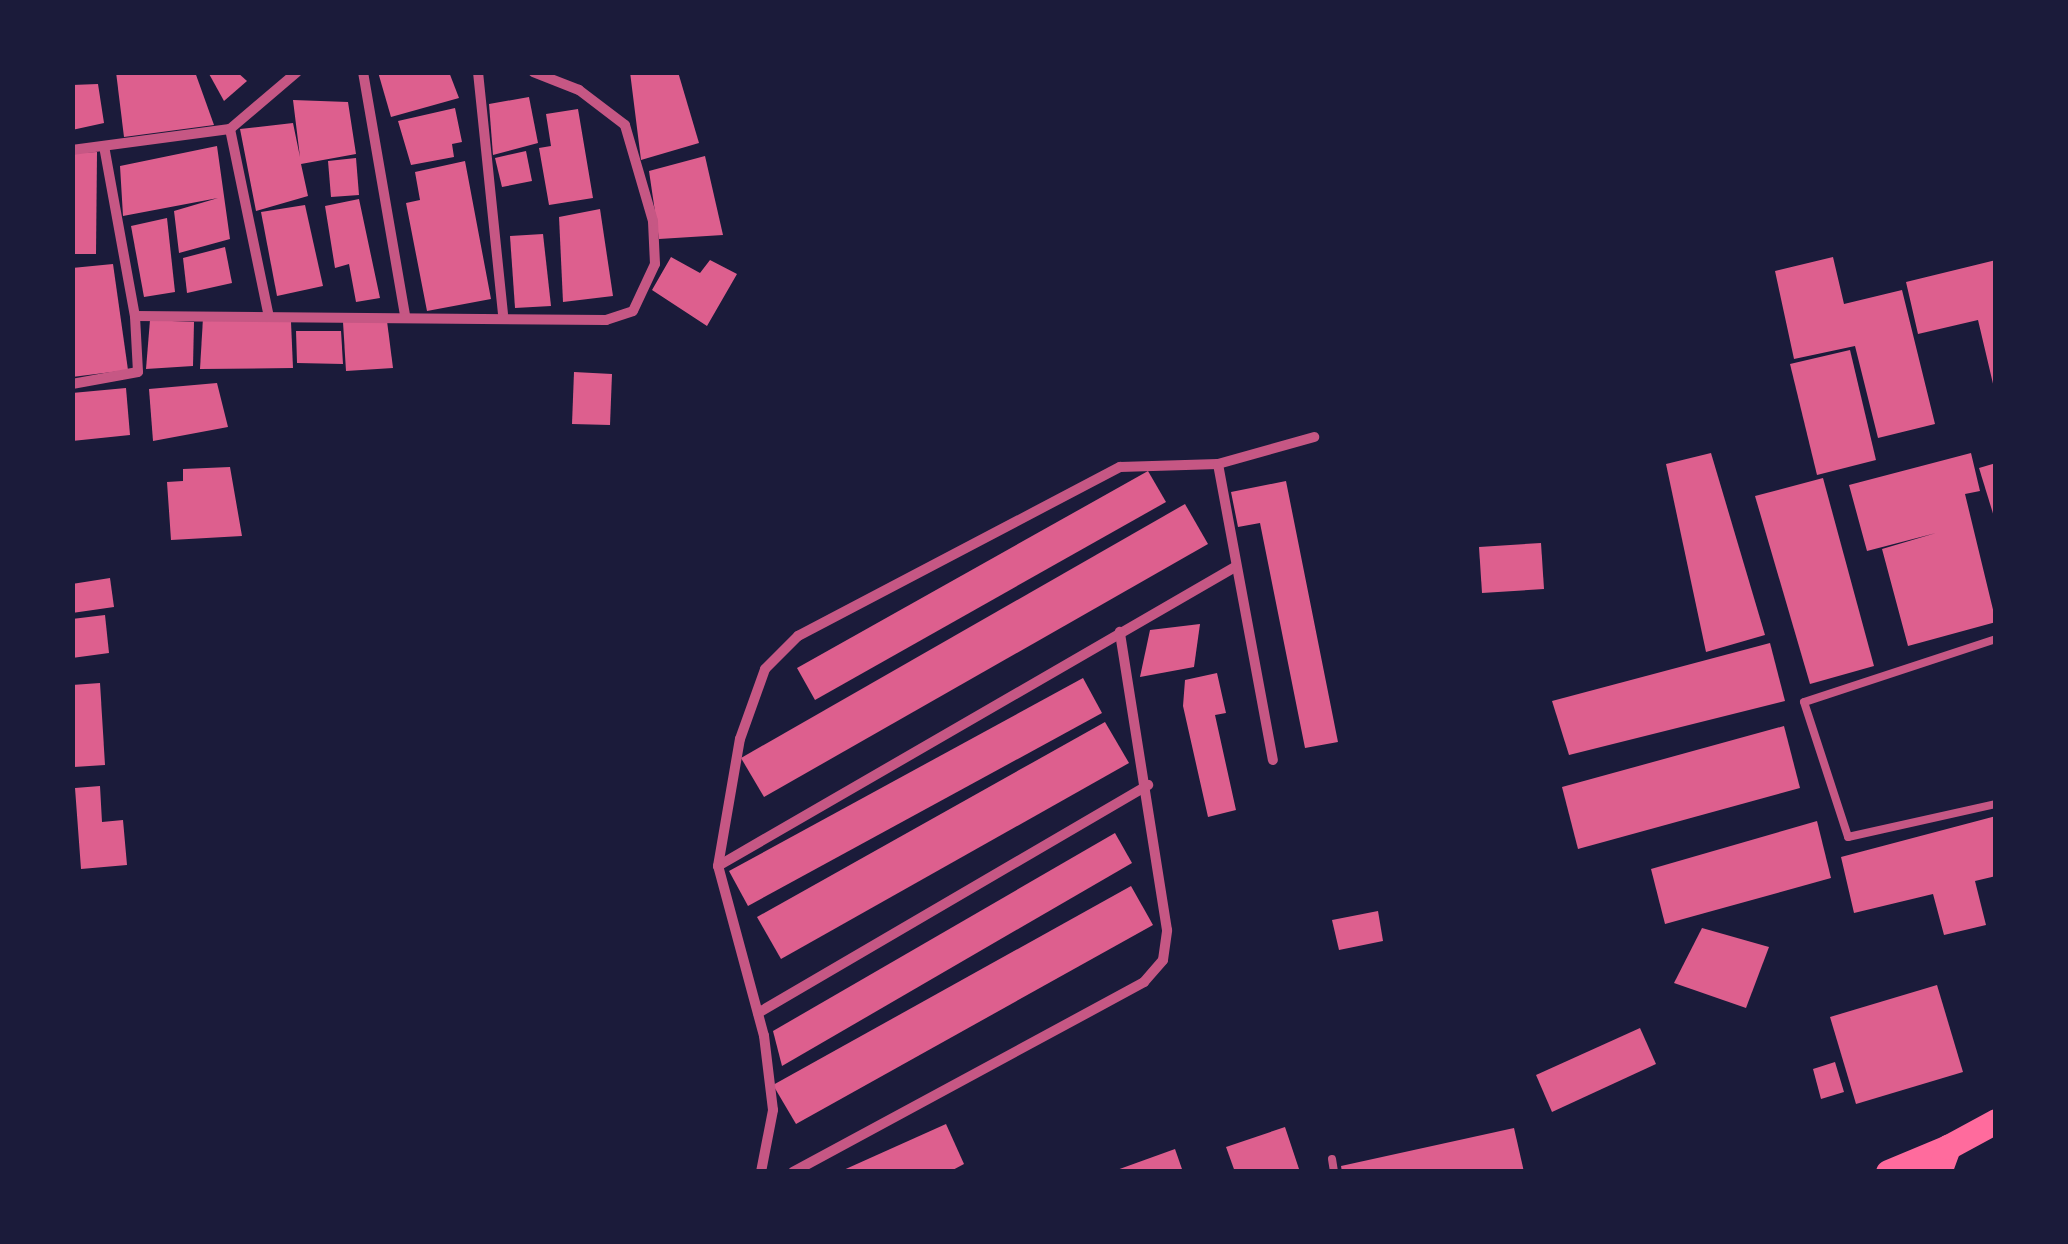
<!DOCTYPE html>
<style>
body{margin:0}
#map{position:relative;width:2068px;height:1244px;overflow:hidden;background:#1b1b3a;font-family:Helvetica,sans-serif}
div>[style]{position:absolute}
.building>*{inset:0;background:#dd5f8e}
.service>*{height:8px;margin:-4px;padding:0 4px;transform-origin:4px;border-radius:4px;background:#c65784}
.minor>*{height:10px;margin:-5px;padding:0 5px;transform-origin:5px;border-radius:5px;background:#c65784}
.primary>*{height:25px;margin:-12.5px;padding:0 12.5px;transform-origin:12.5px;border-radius:12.5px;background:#ff6b9d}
span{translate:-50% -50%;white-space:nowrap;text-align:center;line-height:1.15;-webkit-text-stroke:10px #1b1b3a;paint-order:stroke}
.frame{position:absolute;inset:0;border:75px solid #1b1b3a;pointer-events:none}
</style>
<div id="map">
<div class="building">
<i style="clip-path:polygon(116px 72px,195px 72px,214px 125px,124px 137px)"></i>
<i style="clip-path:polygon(208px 72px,237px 72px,247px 81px,224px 101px)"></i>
<i style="clip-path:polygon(378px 72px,449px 72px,459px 98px,391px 117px)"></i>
<i style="clip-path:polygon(630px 72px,678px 72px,699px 143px,641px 160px)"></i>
<i style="clip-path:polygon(98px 84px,104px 123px,72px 130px,72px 85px)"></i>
<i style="clip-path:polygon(529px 97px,538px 143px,493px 155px,489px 104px)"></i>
<i style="clip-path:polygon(293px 100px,348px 102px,356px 154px,301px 164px,308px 196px,256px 211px,240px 129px,293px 123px,300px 157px)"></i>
<i style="clip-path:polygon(455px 108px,462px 142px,452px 144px,454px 157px,411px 165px,398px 121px)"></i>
<i style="clip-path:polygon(578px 109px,593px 198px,549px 205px,539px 148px,551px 146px,546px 114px)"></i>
<i style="clip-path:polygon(217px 146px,230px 239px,179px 253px,174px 211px,218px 198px,123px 216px,120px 166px)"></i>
<i style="clip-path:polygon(526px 151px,532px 181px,502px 187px,495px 158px)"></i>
<i style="clip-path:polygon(97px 152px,96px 254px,72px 254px,72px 153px)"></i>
<i style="clip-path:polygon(705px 156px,723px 235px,659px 239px,649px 171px)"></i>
<i style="clip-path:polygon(356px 158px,359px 195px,331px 197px,328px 161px)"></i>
<i style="clip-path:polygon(465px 161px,491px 299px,427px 311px,406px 203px,420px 200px,415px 172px)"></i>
<i style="clip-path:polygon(359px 199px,380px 298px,356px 302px,349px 264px,335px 268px,325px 206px)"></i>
<i style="clip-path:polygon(305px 205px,323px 286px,277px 296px,261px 212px)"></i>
<i style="clip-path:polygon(600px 209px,613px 296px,563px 302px,559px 217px)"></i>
<i style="clip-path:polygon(167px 218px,175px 292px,144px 297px,131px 226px)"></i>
<i style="clip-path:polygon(543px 234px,551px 306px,515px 308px,510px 236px)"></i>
<i style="clip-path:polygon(225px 247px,232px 283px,187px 293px,183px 258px)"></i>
<i style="clip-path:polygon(671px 257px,700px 273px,710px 260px,737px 274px,707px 326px,652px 290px)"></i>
<i style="clip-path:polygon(1833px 257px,1844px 304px,1902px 290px,1935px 424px,1878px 438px,1855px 346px,1794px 359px,1775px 271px)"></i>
<i style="clip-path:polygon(1996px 260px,1996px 388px,1994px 388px,1978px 320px,1918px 334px,1906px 282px)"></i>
<i style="clip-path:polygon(113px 264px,128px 370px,72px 377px,72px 268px)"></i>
<i style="clip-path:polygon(203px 318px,291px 322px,293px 368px,200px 369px)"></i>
<i style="clip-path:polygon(150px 320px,194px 322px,193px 366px,146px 369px)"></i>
<i style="clip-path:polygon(387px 321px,393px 368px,346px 371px,343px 322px)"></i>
<i style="clip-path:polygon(296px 331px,341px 331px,343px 364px,297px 363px)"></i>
<i style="clip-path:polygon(1850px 350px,1876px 460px,1817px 475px,1790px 364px)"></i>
<i style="clip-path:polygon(574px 372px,612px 374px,610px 425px,572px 424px)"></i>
<i style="clip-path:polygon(217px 383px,228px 427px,153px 441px,149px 389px)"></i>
<i style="clip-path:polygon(126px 388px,130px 435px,72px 441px,72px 393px)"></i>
<i style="clip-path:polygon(1711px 453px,1765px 635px,1706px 652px,1666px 464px)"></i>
<i style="clip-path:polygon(1971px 453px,1980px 491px,1965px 494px,1996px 622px,1908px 646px,1882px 549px,1936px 533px,1867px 551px,1849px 485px)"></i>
<i style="clip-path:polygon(1996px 463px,1996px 520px,1995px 520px,1979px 468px)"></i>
<i style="clip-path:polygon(230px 467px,242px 536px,171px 540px,167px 482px,183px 481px,183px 469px)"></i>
<i style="clip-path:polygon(1148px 471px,1166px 502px,815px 700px,797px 668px)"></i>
<i style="clip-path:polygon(1823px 478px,1874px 666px,1810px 684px,1755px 496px)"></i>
<i style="clip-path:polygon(1286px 481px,1338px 742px,1305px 748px,1260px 523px,1238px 527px,1231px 492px)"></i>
<i style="clip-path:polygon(1185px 504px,1208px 544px,764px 797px,741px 758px)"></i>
<i style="clip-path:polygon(1541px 543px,1544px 589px,1482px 593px,1479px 547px)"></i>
<i style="clip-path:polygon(110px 578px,114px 607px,72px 613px,72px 584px)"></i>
<i style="clip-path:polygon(105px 615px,109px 653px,72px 658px,72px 619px)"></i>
<i style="clip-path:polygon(1200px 624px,1194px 667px,1140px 677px,1150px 630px)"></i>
<i style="clip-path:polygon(1770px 643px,1785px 701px,1569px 755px,1552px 701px)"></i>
<i style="clip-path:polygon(1217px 673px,1226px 713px,1215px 715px,1236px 810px,1208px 817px,1183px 706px,1185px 680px)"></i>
<i style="clip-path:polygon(1083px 678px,1102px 713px,748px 906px,729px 871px)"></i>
<i style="clip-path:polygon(100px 683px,105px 765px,74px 767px,72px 685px)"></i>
<i style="clip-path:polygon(1105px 722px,1129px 763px,781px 959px,757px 917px)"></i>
<i style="clip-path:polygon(1784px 726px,1800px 788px,1578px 849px,1562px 787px)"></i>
<i style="clip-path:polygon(100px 786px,102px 822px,123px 820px,127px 865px,81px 869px,75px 788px)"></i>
<i style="clip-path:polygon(1996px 816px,1996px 876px,1975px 881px,1986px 925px,1944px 935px,1933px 894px,1854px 913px,1841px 857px)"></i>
<i style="clip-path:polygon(1817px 821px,1831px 878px,1665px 924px,1651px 869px)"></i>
<i style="clip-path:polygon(1115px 833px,1132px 863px,782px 1066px,773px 1031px)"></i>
<i style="clip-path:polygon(1131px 886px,1153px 925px,796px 1124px,773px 1085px)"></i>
<i style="clip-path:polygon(1378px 911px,1383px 941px,1339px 950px,1332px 920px)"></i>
<i style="clip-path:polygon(1702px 928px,1769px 947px,1746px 1008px,1674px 983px)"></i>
<i style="clip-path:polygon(1937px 985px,1963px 1072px,1856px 1104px,1830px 1017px)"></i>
<i style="clip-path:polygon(1640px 1028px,1656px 1064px,1552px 1112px,1536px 1075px)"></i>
<i style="clip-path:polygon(1835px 1062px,1844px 1092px,1821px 1099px,1813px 1069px)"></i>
<i style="clip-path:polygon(946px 1124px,964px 1164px,949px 1172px,839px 1172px)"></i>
<i style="clip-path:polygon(1285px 1127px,1300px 1172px,1235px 1172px,1226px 1147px)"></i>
<i style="clip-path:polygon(1514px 1128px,1524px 1172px,1342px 1172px,1341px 1166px)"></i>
<i style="clip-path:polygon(1175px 1149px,1183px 1172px,1115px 1172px,1114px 1171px)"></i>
</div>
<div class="service">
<i style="left:1996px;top:639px;width:202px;rotate:161.8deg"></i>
<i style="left:1804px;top:702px;width:142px;rotate:71.9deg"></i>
<i style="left:1848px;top:837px;width:152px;rotate:-12.6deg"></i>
<i style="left:1332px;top:1159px;width:13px;rotate:81deg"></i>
</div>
<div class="minor">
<i style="left:363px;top:72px;width:247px;rotate:80.2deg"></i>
<i style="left:478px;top:72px;width:243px;rotate:84.1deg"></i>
<i style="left:230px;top:129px;width:188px;rotate:78.3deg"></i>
<i style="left:104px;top:146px;width:173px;rotate:79.7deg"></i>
<i style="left:72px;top:150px;width:159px;rotate:-7.6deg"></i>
<i style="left:230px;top:129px;width:88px;rotate:-40.4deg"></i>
<i style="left:72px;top:384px;width:67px;rotate:-10.3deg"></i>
<i style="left:138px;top:372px;width:56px;rotate:-93.1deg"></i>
<i style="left:135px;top:316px;width:471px;rotate:0.5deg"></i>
<i style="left:606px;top:320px;width:28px;rotate:-18deg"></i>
<i style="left:633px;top:311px;width:52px;rotate:-64.9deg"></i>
<i style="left:655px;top:264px;width:43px;rotate:-92.7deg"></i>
<i style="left:653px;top:221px;width:100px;rotate:-106.3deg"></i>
<i style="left:625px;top:125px;width:58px;rotate:-142.7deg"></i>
<i style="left:579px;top:90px;width:49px;rotate:-158.6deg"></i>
<i style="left:1218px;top:464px;width:100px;rotate:-15.7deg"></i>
<i style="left:718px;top:866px;width:597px;rotate:-30.04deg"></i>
<i style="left:758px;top:1013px;width:452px;rotate:-30.3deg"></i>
<i style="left:761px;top:1172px;width:63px;rotate:-79deg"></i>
<i style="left:773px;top:1110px;width:75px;rotate:-96.9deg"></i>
<i style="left:764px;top:1036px;width:176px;rotate:-105.1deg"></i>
<i style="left:718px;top:866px;width:129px;rotate:-80.2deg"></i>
<i style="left:740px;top:739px;width:74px;rotate:-70.3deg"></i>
<i style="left:765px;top:669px;width:47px;rotate:-45deg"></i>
<i style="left:798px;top:636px;width:364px;rotate:-27.7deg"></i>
<i style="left:1120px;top:467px;width:98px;rotate:-1.8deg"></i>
<i style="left:1218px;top:464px;width:301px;rotate:79.5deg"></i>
<i style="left:793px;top:1172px;width:399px;rotate:-28.4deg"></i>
<i style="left:1144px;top:982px;width:29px;rotate:-49deg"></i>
<i style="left:1163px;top:960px;width:30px;rotate:-82deg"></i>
<i style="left:1167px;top:930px;width:302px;rotate:-99deg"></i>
</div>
<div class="primary">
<i style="left:1888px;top:1172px;width:65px;rotate:-22.6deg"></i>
<i style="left:1939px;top:1172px;width:27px;rotate:-70deg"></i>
<i style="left:1948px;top:1147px;width:55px;rotate:-28.4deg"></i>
</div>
<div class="frame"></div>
</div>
